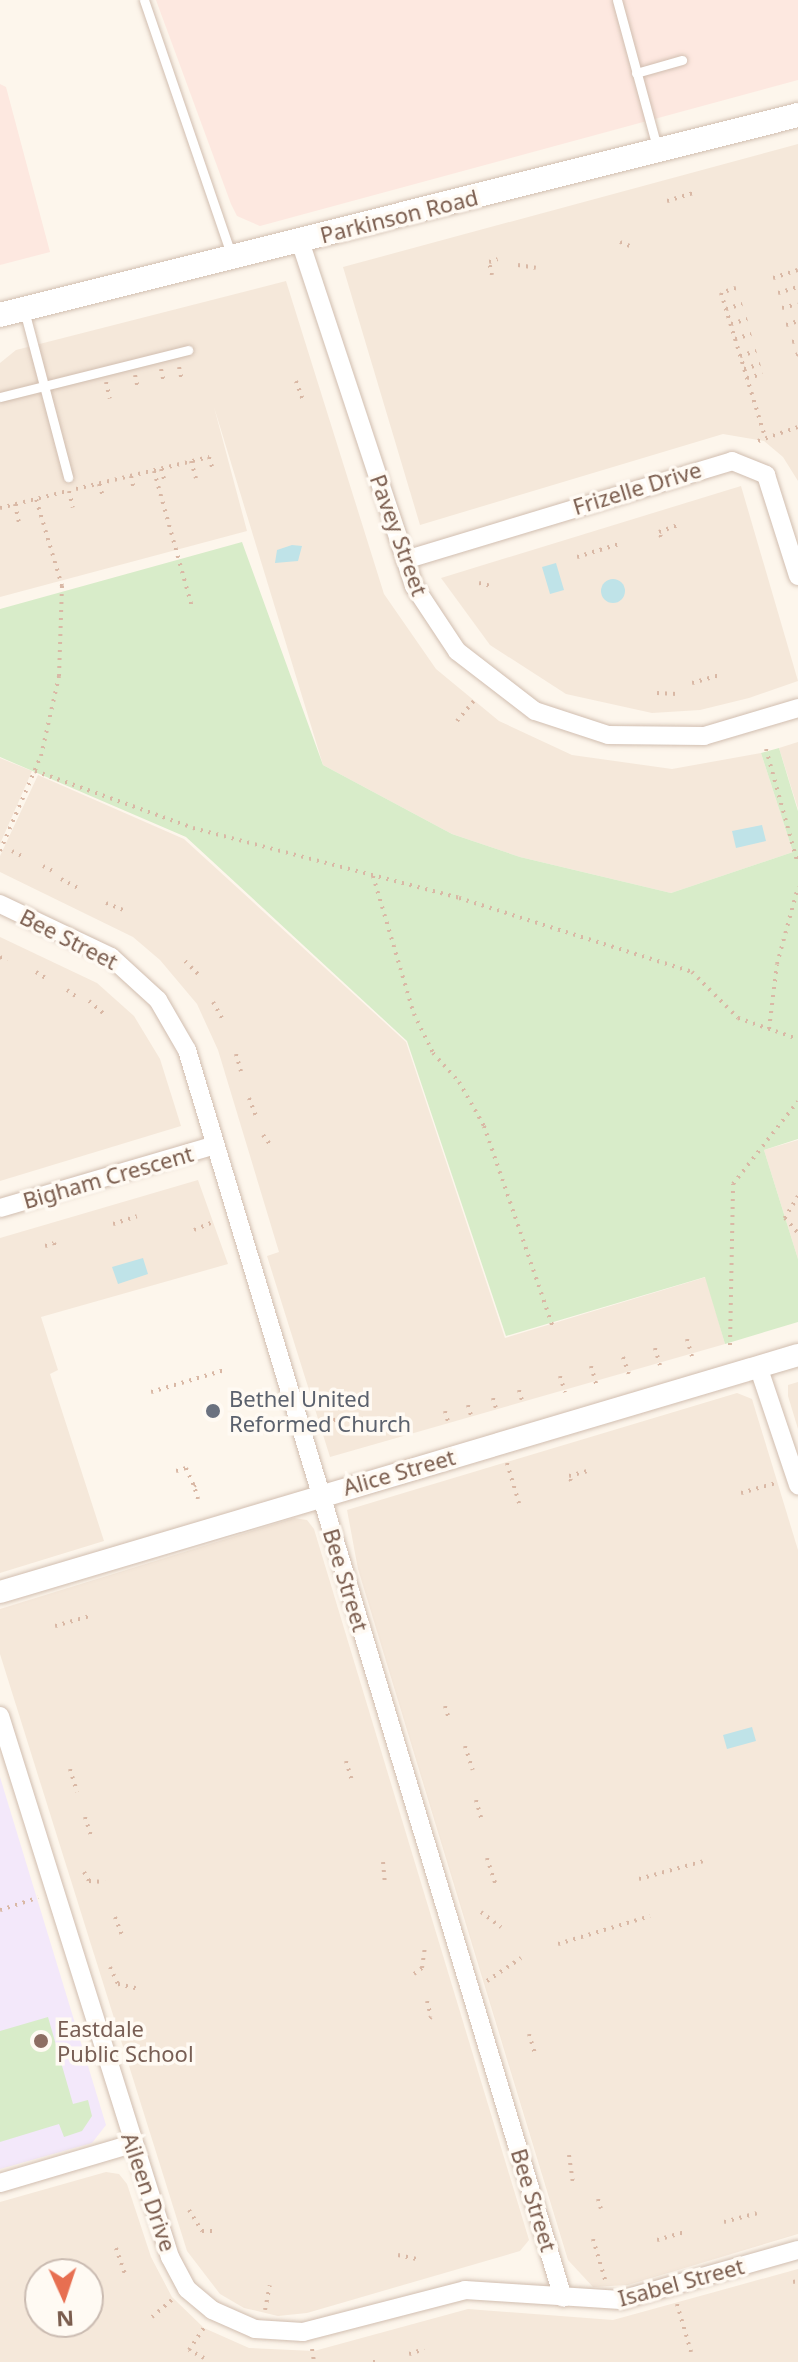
<!DOCTYPE html>
<style>
body{margin:0}
#map{position:relative;width:798px;height:2362px;overflow:hidden;background:#fdf6ec;font-family:"Noto Sans",sans-serif}
div>[style]{position:absolute}
.residential>*{inset:0;background:#f5e8da}
.commercial>*{inset:0;background:#fde8e0}
.education>*{inset:0;background:#f3e8fa}
.green>*{inset:0;background:#d8ecc9}
.water>*{inset:0;background:#bfe3e8}
.round{border-radius:50%}
.path>*{height:4px;margin-top:-2px;transform-origin:0;background:repeating-linear-gradient(90deg,#d9b8a5 0 2px,transparent 0 8px)}
.roads{filter:drop-shadow(0 0 2px #d1beb0) drop-shadow(0 0 2px #d1beb0)}
.service>*{height:9px;margin:-4.5px;padding:0 4.5px;transform-origin:4.5px;border-radius:4.5px;background:#fff}
.minor>*{height:18px;margin:-9px;padding:0 9px;transform-origin:9px;border-radius:9px;background:#fff}
.tertiary>*{height:22px;margin:-11px;padding:0 11px;transform-origin:11px;border-radius:11px;background:#fff}
.secondary>*{height:24px;margin:-12px;padding:0 12px;transform-origin:12px;border-radius:12px;background:#fff}
.dots>*{width:22px;height:22px;translate:-50% -50%;box-sizing:border-box;border:4px solid #fffaf3;border-radius:50%}
span{translate:-50% -50%;white-space:nowrap;text-align:center;line-height:1.15;-webkit-text-stroke:7px #fffaf3;paint-order:stroke}
.street-label{font-size:22px;color:#7a5c4d}
.worship-label{font-size:22px;color:#5b616d}
.left{translate:0 -50%;text-align:left}
.education-label{font-size:22px;color:#785e54}
.north{position:absolute;left:24px;top:2258px;width:80px;height:80px;box-sizing:border-box;background:#fffaf3;border:2px solid #cabbb1;border-radius:50%;rotate:177deg;font-size:22px;font-weight:700;line-height:32px;text-align:center;color:#7a5c4d}
.north::after{content:'';display:block;margin:auto;width:28px;height:36px;background:#e76f51;clip-path:polygon(50% 0,100% 100%,50% 72%,0 100%)}
</style>
<div id="map">
<div class="residential">
<i style="clip-path:polygon(798px 144px,798px 481px,783px 457px,764px 441px,723px 434px,420px 525px,343px 267px)"></i>
<i style="clip-path:polygon(286px 281px,384px 594px,436px 669px,499px 721px,572px 755px,672px 769px,761px 753px,793px 852px,671px 893px,520px 857px,452px 834px,323px 765px,214px 407px,247px 531px,0 597px,0 363px,16px 350px)"></i>
<i style="clip-path:polygon(741px 486px,798px 681px,749px 698px,700px 710px,652px 713px,566px 694px,490px 645px,441px 578px)"></i>
<i style="clip-path:polygon(798px 742px,798px 809px,779px 748px)"></i>
<i style="clip-path:polygon(0 758px,32px 771px,0 844px)"></i>
<i style="clip-path:polygon(38px 775px,184px 839px,406px 1042px,505px 1338px,706px 1277px,725px 1344px,330px 1457px,267px 1256px,279px 1252px,218px 1050px,197px 1004px,160px 960px,133px 937px,0 872px,0 856px)"></i>
<i style="clip-path:polygon(0 937px,97px 983px,134px 1016px,160px 1059px,181px 1126px,0 1181px)"></i>
<i style="clip-path:polygon(798px 1140px,798px 1259px,764px 1150px)"></i>
<i style="clip-path:polygon(198px 1180px,228px 1264px,41px 1317px,58px 1370px,50px 1374px,104px 1541px,0 1573px,0 1238px)"></i>
<i style="clip-path:polygon(798px 1382px,798px 1429px,788px 1396px,788px 1385px)"></i>
<i style="clip-path:polygon(737px 1393px,752px 1399px,798px 1550px,798px 2234px,628px 2285px,593px 2287px,568px 2260px,358px 1569px,347px 1510px)"></i>
<i style="clip-path:polygon(294px 1518px,307px 1520px,314px 1529px,529px 2240px,520px 2251px,307px 2313px,278px 2316px,244px 2308px,220px 2294px,187px 2251px,0 1654px,0 1609px)"></i>
<i style="clip-path:polygon(evenodd,106px 2172px,119px 2174px,127px 2184px,151px 2257px,172px 2297px,204px 2328px,249px 2348px,314px 2351px,468px 2309px,613px 2320px,798px 2269px,798px 2362px,0 2362px,0 2202px,106px 2172px,40px 2274px,88px 2274px,88px 2322px,40px 2322px,40px 2274px)"></i>
</div>
<div class="commercial">
<i style="clip-path:polygon(156px 0,798px 0,798px 80px,260px 226px,237px 216px,231px 204px)"></i>
<i style="clip-path:polygon(0 84px,6px 87px,50px 252px,0 265px)"></i>
</div>
<div class="education">
<i style="clip-path:polygon(0 1777px,106px 2125px,92px 2143px,0 2169px)"></i>
</div>
<div class="green">
<i style="clip-path:polygon(242px 542px,323px 765px,452px 834px,520px 857px,671px 893px,793px 852px,761px 753px,779px 748px,798px 811px,798px 1139px,764px 1150px,798px 1259px,798px 1322px,725px 1344px,705px 1277px,506px 1336px,407px 1041px,186px 837px,0 757px,0 609px)"></i>
<i style="clip-path:polygon(48px 2017px,73px 2104px,88px 2100px,92px 2116px,82px 2131px,64px 2137px,59px 2124px,0 2142px,0 2031px)"></i>
</div>
<div class="water">
<i style="clip-path:polygon(292px 545px,302px 546px,298px 561px,275px 563px,277px 550px)"></i>
<i style="clip-path:polygon(556px 563px,564px 590px,550px 594px,542px 567px)"></i>
<i class="round" style="left:601px;top:579px;width:24px;height:24px"></i>
<i style="clip-path:polygon(762px 825px,766px 841px,736px 848px,732px 831px)"></i>
<i style="clip-path:polygon(143px 1258px,148px 1274px,118px 1284px,112px 1267px)"></i>
<i style="clip-path:polygon(752px 1727px,756px 1741px,727px 1749px,723px 1735px)"></i>
</div>
<div class="path">
<i style="left:667px;top:201px;width:27px;rotate:-17deg"></i>
<i style="left:620px;top:242px;width:11px;rotate:22deg"></i>
<i style="left:518px;top:265px;width:18px;rotate:9deg"></i>
<i style="left:492px;top:275px;width:13px;rotate:-103deg"></i>
<i style="left:489px;top:262px;width:9px;rotate:-18deg"></i>
<i style="left:773px;top:278px;width:26px;rotate:-18deg"></i>
<i style="left:736px;top:288px;width:16px;rotate:162deg"></i>
<i style="left:721px;top:293px;width:151px;rotate:73deg"></i>
<i style="left:778px;top:293px;width:21px;rotate:-17deg"></i>
<i style="left:782px;top:308px;width:16px;rotate:-14deg"></i>
<i style="left:726px;top:309px;width:17px;rotate:-17deg"></i>
<i style="left:731px;top:324px;width:17px;rotate:-17deg"></i>
<i style="left:786px;top:325px;width:13px;rotate:-18deg"></i>
<i style="left:735px;top:339px;width:17px;rotate:-17deg"></i>
<i style="left:792px;top:342px;width:6px;rotate:-18deg"></i>
<i style="left:796px;top:355px;width:2px;rotate:-27deg"></i>
<i style="left:740px;top:356px;width:17px;rotate:-17deg"></i>
<i style="left:179px;top:367px;width:14px;rotate:78deg"></i>
<i style="left:161px;top:369px;width:14px;rotate:78deg"></i>
<i style="left:744px;top:369px;width:17px;rotate:-17deg"></i>
<i style="left:135px;top:375px;width:14px;rotate:78deg"></i>
<i style="left:747px;top:378px;width:16px;rotate:-14deg"></i>
<i style="left:296px;top:381px;width:20px;rotate:70deg"></i>
<i style="left:106px;top:382px;width:17px;rotate:77deg"></i>
<i style="left:758px;top:441px;width:42px;rotate:-19.3deg"></i>
<i style="left:191px;top:461px;width:18px;rotate:74deg"></i>
<i style="left:161px;top:469px;width:14px;rotate:73deg"></i>
<i style="left:154px;top:471px;width:141px;rotate:74.4deg"></i>
<i style="left:131px;top:476px;width:14px;rotate:78deg"></i>
<i style="left:99px;top:484px;width:13px;rotate:72deg"></i>
<i style="left:76px;top:489px;width:137px;rotate:-13.5deg"></i>
<i style="left:209px;top:457px;width:14px;rotate:73deg"></i>
<i style="left:69px;top:491px;width:17px;rotate:77deg"></i>
<i style="left:15px;top:504px;width:19px;rotate:78deg"></i>
<i style="left:0;top:508px;width:69px;rotate:-14.2deg"></i>
<i style="left:661px;top:537px;width:5px;rotate:-112deg"></i>
<i style="left:659px;top:532px;width:20px;rotate:-20deg"></i>
<i style="left:577px;top:557px;width:44px;rotate:-17.2deg"></i>
<i style="left:479px;top:583px;width:12px;rotate:14deg"></i>
<i style="left:692px;top:683px;width:29px;rotate:-16deg"></i>
<i style="left:657px;top:693px;width:20px;rotate:3deg"></i>
<i style="left:457px;top:721px;width:26px;rotate:-50deg"></i>
<i style="left:766px;top:749px;width:119px;rotate:74.5deg"></i>
<i style="left:35px;top:771px;width:168px;rotate:19.8deg"></i>
<i style="left:193px;top:828px;width:275px;rotate:14.7deg"></i>
<i style="left:459px;top:898px;width:244px;rotate:17.6deg"></i>
<i style="left:692px;top:972px;width:65px;rotate:45deg"></i>
<i style="left:738px;top:1018px;width:64px;rotate:19.3deg"></i>
<i style="left:0;top:851px;width:103px;rotate:-66.7deg"></i>
<i style="left:41px;top:756px;width:82px;rotate:-77.3deg"></i>
<i style="left:59px;top:676px;width:90px;rotate:-88.1deg"></i>
<i style="left:62px;top:586px;width:91px;rotate:-106.6deg"></i>
<i style="left:12px;top:851px;width:11px;rotate:27deg"></i>
<i style="left:43px;top:866px;width:13px;rotate:27deg"></i>
<i style="left:373px;top:876px;width:144px;rotate:73.5deg"></i>
<i style="left:414px;top:1014px;width:43px;rotate:64deg"></i>
<i style="left:433px;top:1053px;width:39px;rotate:48deg"></i>
<i style="left:459px;top:1082px;width:51px;rotate:60.4deg"></i>
<i style="left:484px;top:1126px;width:213px;rotate:71.1deg"></i>
<i style="left:61px;top:879px;width:21px;rotate:28deg"></i>
<i style="left:106px;top:903px;width:22px;rotate:22deg"></i>
<i style="left:0;top:957px;width:8px;rotate:23deg"></i>
<i style="left:185px;top:961px;width:21px;rotate:45deg"></i>
<i style="left:36px;top:972px;width:15px;rotate:32deg"></i>
<i style="left:67px;top:990px;width:14px;rotate:36deg"></i>
<i style="left:89px;top:1001px;width:23px;rotate:41deg"></i>
<i style="left:213px;top:1002px;width:23px;rotate:61deg"></i>
<i style="left:769px;top:1029px;width:65px;rotate:-83deg"></i>
<i style="left:777px;top:964px;width:80px;rotate:-74.7deg"></i>
<i style="left:236px;top:1054px;width:18px;rotate:74deg"></i>
<i style="left:249px;top:1098px;width:19px;rotate:69deg"></i>
<i style="left:263px;top:1135px;width:15px;rotate:53deg"></i>
<i style="left:798px;top:1196px;width:26px;rotate:121deg"></i>
<i style="left:785px;top:1218px;width:20px;rotate:49deg"></i>
<i style="left:113px;top:1224px;width:25px;rotate:-18deg"></i>
<i style="left:194px;top:1230px;width:21px;rotate:-23deg"></i>
<i style="left:45px;top:1246px;width:9px;rotate:-18deg"></i>
<i style="left:54px;top:1243px;width:5px;rotate:68deg"></i>
<i style="left:687px;top:1339px;width:18px;rotate:74deg"></i>
<i style="left:730px;top:1345px;width:161px;rotate:-88.9deg"></i>
<i style="left:733px;top:1184px;width:105px;rotate:-51.9deg"></i>
<i style="left:655px;top:1348px;width:18px;rotate:74deg"></i>
<i style="left:623px;top:1357px;width:18px;rotate:71deg"></i>
<i style="left:591px;top:1366px;width:19px;rotate:74deg"></i>
<i style="left:560px;top:1376px;width:17px;rotate:73deg"></i>
<i style="left:519px;top:1390px;width:15px;rotate:74deg"></i>
<i style="left:151px;top:1392px;width:77px;rotate:-16.6deg"></i>
<i style="left:493px;top:1398px;width:15px;rotate:74deg"></i>
<i style="left:468px;top:1405px;width:15px;rotate:74deg"></i>
<i style="left:445px;top:1411px;width:15px;rotate:74deg"></i>
<i style="left:318px;top:1425px;width:38px;rotate:-17deg"></i>
<i style="left:507px;top:1463px;width:42px;rotate:73.3deg"></i>
<i style="left:176px;top:1471px;width:10px;rotate:-17deg"></i>
<i style="left:186px;top:1468px;width:20px;rotate:66deg"></i>
<i style="left:571px;top:1481px;width:5px;rotate:-112deg"></i>
<i style="left:569px;top:1476px;width:23px;rotate:-15deg"></i>
<i style="left:741px;top:1493px;width:37px;rotate:-16deg"></i>
<i style="left:198px;top:1499px;width:14px;rotate:-107deg"></i>
<i style="left:194px;top:1486px;width:6px;rotate:-45deg"></i>
<i style="left:55px;top:1626px;width:35px;rotate:-16deg"></i>
<i style="left:445px;top:1706px;width:14px;rotate:73deg"></i>
<i style="left:465px;top:1746px;width:25px;rotate:72deg"></i>
<i style="left:346px;top:1761px;width:21px;rotate:73deg"></i>
<i style="left:70px;top:1769px;width:24px;rotate:73deg"></i>
<i style="left:476px;top:1800px;width:22px;rotate:74deg"></i>
<i style="left:85px;top:1817px;width:23px;rotate:72deg"></i>
<i style="left:487px;top:1858px;width:29px;rotate:72deg"></i>
<i style="left:383px;top:1862px;width:21px;rotate:85deg"></i>
<i style="left:84px;top:1872px;width:10px;rotate:61deg"></i>
<i style="left:89px;top:1881px;width:16px;rotate:4deg"></i>
<i style="left:639px;top:1879px;width:67px;rotate:-15.5deg"></i>
<i style="left:0;top:1910px;width:40px;rotate:-18deg"></i>
<i style="left:481px;top:1912px;width:25px;rotate:37deg"></i>
<i style="left:115px;top:1917px;width:22px;rotate:69deg"></i>
<i style="left:558px;top:1944px;width:96px;rotate:-16.9deg"></i>
<i style="left:110px;top:1967px;width:19px;rotate:65deg"></i>
<i style="left:118px;top:1984px;width:22px;rotate:13deg"></i>
<i style="left:414px;top:1974px;width:10px;rotate:-37deg"></i>
<i style="left:422px;top:1968px;width:22px;rotate:-82deg"></i>
<i style="left:487px;top:1981px;width:41px;rotate:-34.1deg"></i>
<i style="left:427px;top:2001px;width:16px;rotate:76deg"></i>
<i style="left:431px;top:2017px;width:6px;rotate:135deg"></i>
<i style="left:529px;top:2034px;width:21px;rotate:73deg"></i>
<i style="left:569px;top:2155px;width:30px;rotate:82deg"></i>
<i style="left:598px;top:2199px;width:10px;rotate:73deg"></i>
<i style="left:189px;top:2210px;width:25px;rotate:58deg"></i>
<i style="left:202px;top:2231px;width:14px"></i>
<i style="left:724px;top:2222px;width:34px;rotate:-15deg"></i>
<i style="left:593px;top:2239px;width:46px;rotate:73.5deg"></i>
<i style="left:657px;top:2240px;width:29px;rotate:-16deg"></i>
<i style="left:116px;top:2248px;width:28px;rotate:71deg"></i>
<i style="left:398px;top:2255px;width:19px;rotate:12deg"></i>
<i style="left:793px;top:2282px;width:5px;rotate:-11deg"></i>
<i style="left:677px;top:2304px;width:50px;rotate:73.7deg"></i>
<i style="left:265px;top:2310px;width:25px;rotate:-79deg"></i>
<i style="left:152px;top:2317px;width:29px;rotate:-41deg"></i>
<i style="left:312px;top:2349px;width:13px;rotate:81deg"></i>
<i style="left:409px;top:2354px;width:16px;rotate:-18deg"></i>
<i style="left:204px;top:2358px;width:17px;rotate:-152deg"></i>
<i style="left:189px;top:2350px;width:29px;rotate:-56deg"></i>
<i style="left:373px;top:2362px;width:5px"></i>
</div>
<div class="roads">
<div class="service">
<i style="left:144px;top:0;width:268px;rotate:71.1deg"></i>
<i style="left:617px;top:0;width:152px;rotate:74.8deg"></i>
<i style="left:636px;top:73px;width:48px;rotate:-15.8deg"></i>
<i style="left:24px;top:310px;width:173px;rotate:75.2deg"></i>
<i style="left:0;top:397px;width:194px;rotate:-14deg"></i>
</div>
<div class="minor">
<i style="left:300px;top:241px;width:363px;rotate:71.7deg"></i>
<i style="left:414px;top:586px;width:78px;rotate:56.5deg"></i>
<i style="left:457px;top:651px;width:98px;rotate:37.6deg"></i>
<i style="left:535px;top:711px;width:77px;rotate:18.2deg"></i>
<i style="left:608px;top:735px;width:96px;rotate:0.6deg"></i>
<i style="left:704px;top:736px;width:98px;rotate:-16.6deg"></i>
<i style="left:405px;top:560px;width:342px;rotate:-16.8deg"></i>
<i style="left:732px;top:461px;width:37px;rotate:22deg"></i>
<i style="left:766px;top:475px;width:106px;rotate:72.4deg"></i>
<i style="left:0;top:904px;width:123px;rotate:25.5deg"></i>
<i style="left:111px;top:957px;width:64px;rotate:42.5deg"></i>
<i style="left:158px;top:1000px;width:58px;rotate:59.9deg"></i>
<i style="left:187px;top:1050px;width:1303px;rotate:73.23deg"></i>
<i style="left:0;top:1208px;width:224px;rotate:-16.3deg"></i>
<i style="left:758px;top:1366px;width:126px;rotate:71.4deg"></i>
<i style="left:0;top:1716px;width:567px;rotate:72.56deg"></i>
<i style="left:170px;top:2257px;width:36px;rotate:62deg"></i>
<i style="left:187px;top:2289px;width:33px;rotate:40deg"></i>
<i style="left:212px;top:2310px;width:47px;rotate:23.8deg"></i>
<i style="left:255px;top:2329px;width:48px;rotate:3.6deg"></i>
<i style="left:303px;top:2332px;width:167px;rotate:-14.5deg"></i>
<i style="left:465px;top:2290px;width:156px;rotate:3.7deg"></i>
<i style="left:621px;top:2300px;width:184px;rotate:-15.8deg"></i>
<i style="left:0;top:2183px;width:138px;rotate:-16.5deg"></i>
</div>
<div class="tertiary">
<i style="left:0;top:1592px;width:832px;rotate:-16.54deg"></i>
</div>
<div class="secondary">
<i style="left:0;top:315px;width:823px;rotate:-14.07deg"></i>
</div>
</div>
<div class="dots">
<i style="left:213px;top:1411px;background:#6b7280"></i>
<i style="left:41px;top:2041px;background:#8d6e63"></i>
</div>
<div class="street-label">
<span style="left:399px;top:216px;rotate:-14deg">Parkinson Road</span>
<span style="left:637px;top:488px;rotate:-17deg">Frizelle Drive</span>
<span style="left:399px;top:535px;rotate:70deg">Pavey Street</span>
<span style="left:69px;top:939px;rotate:27deg">Bee Street</span>
<span style="left:108px;top:1177px;rotate:-16deg">Bigham Crescent</span>
<span style="left:399px;top:1472px;rotate:-16deg">Alice Street</span>
<span style="left:346px;top:1580px;rotate:73deg">Bee Street</span>
<span style="left:149px;top:2192px;rotate:71deg">Aileen Drive</span>
<span style="left:534px;top:2200px;rotate:73deg">Bee Street</span>
<span style="left:681px;top:2282px;rotate:-15deg">Isabel Street</span>
</div>
<div class="worship-label">
<span class="left" style="left:229px;top:1411px">Bethel United<br>Reformed Church</span>
</div>
<div class="education-label">
<span class="left" style="left:57px;top:2041px">Eastdale<br>Public School</span>
</div>
<div class="north">N</div>
</div>
